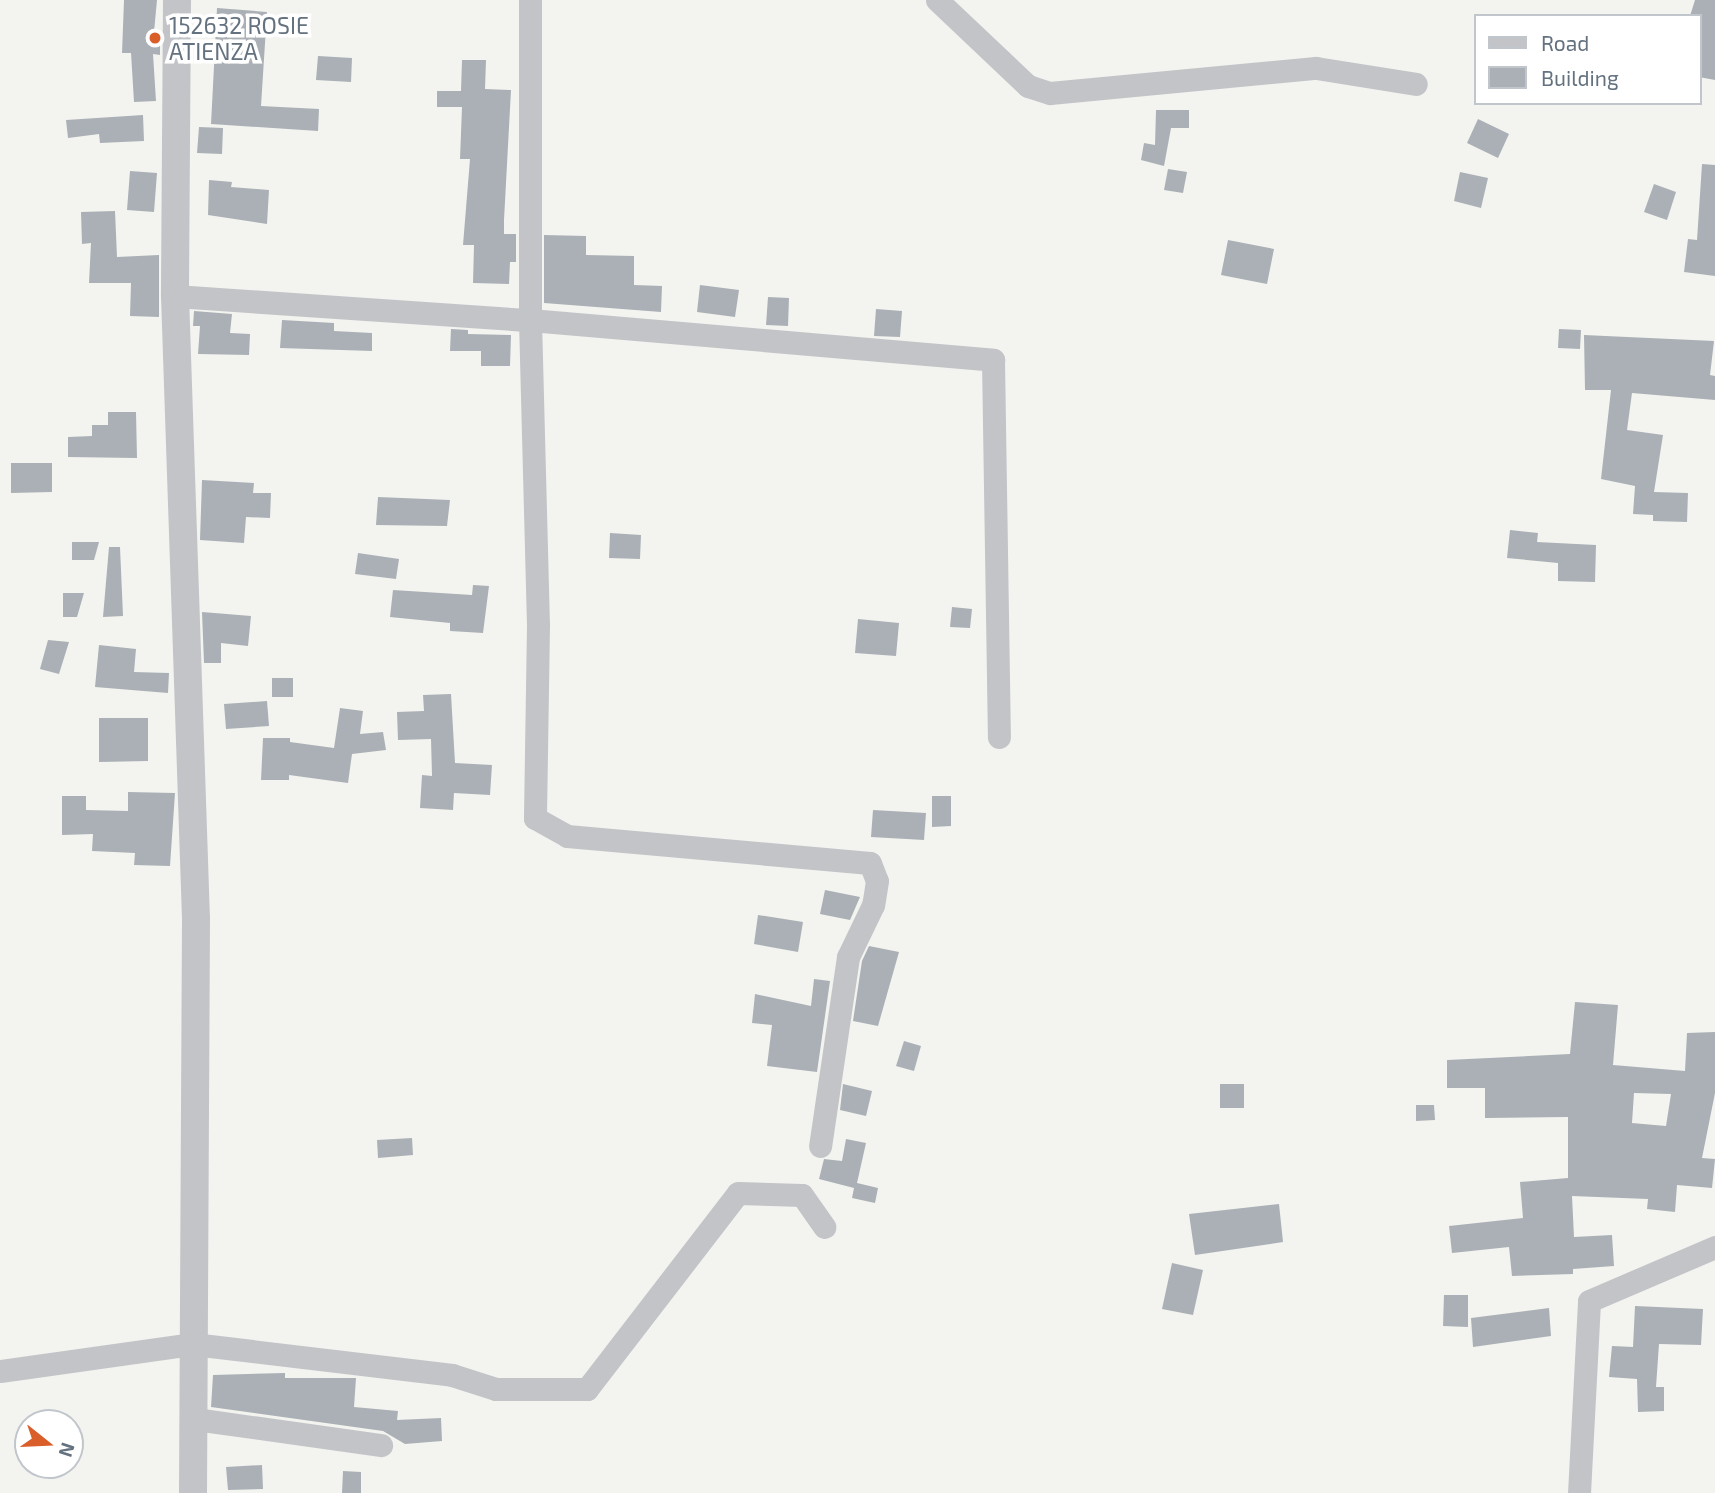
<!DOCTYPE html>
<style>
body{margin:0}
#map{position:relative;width:1715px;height:1493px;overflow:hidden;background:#f3f4f0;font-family:"Exo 2",sans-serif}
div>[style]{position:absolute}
.building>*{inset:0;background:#aab0b5}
.minor>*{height:23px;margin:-11.5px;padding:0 11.5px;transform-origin:11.5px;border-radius:11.5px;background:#c2c4c8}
.tertiary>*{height:28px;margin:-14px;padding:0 14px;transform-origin:14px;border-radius:14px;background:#c2c4c8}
.dots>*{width:19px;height:19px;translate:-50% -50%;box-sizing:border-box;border:4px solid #fff;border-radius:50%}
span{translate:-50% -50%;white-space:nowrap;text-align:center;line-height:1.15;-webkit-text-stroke:7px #fff;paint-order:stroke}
.poi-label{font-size:23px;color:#64717f}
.left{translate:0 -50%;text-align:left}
.legend{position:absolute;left:1474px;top:14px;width:228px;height:91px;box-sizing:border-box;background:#fff;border:2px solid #c1c6cc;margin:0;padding:9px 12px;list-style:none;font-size:21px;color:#64717f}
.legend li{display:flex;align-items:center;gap:14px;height:35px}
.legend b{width:35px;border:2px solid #c1c6cc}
.north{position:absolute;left:14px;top:1409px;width:70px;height:70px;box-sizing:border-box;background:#fff;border:2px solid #c1c6cc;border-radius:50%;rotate:108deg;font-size:19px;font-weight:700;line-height:28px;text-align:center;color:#64717f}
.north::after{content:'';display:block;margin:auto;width:24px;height:32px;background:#d95e2a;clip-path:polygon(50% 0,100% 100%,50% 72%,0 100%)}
</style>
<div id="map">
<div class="building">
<i style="clip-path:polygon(124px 0,157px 0,154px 32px,160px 32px,160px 55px,153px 54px,156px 101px,134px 102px,131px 53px,122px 53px)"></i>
<i style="clip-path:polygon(1695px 0,1715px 0,1715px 80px,1699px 77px,1699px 16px,1690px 16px)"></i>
<i style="clip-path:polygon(217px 8px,267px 12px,261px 106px,319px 109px,318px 131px,211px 124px)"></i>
<i style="clip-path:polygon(318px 56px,352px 58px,351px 82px,316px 80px)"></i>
<i style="clip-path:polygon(462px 60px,486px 60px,485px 89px,511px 90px,504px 220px,504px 234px,516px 234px,516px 262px,510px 262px,509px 284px,473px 283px,474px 245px,463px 245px,470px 159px,460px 159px,462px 107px,437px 107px,437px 91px,461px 91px)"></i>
<i style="clip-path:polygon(1156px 110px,1189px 110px,1189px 128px,1171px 128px,1164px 166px,1141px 160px,1144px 143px,1155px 145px)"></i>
<i style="clip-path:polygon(143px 115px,144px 141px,100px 143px,99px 134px,68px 138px,66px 120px)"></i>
<i style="clip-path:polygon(1478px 119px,1509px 134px,1498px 158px,1467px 143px)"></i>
<i style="clip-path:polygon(199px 127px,223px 128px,222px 154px,197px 153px)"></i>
<i style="clip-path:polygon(1702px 164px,1715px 165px,1715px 276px,1684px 272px,1688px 239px,1697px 240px)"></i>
<i style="clip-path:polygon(1168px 169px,1187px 172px,1183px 193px,1164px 190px)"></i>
<i style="clip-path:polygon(130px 171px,157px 173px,154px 212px,127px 210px)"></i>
<i style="clip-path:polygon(1460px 172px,1488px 178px,1481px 208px,1454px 201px)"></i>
<i style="clip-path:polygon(209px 180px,232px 182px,231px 187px,269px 190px,267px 224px,208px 215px)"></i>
<i style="clip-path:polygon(1654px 184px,1676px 192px,1667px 220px,1644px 212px)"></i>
<i style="clip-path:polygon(115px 211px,117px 257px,159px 255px,159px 317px,130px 316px,131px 283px,89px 283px,91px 243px,82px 244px,81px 212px)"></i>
<i style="clip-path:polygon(544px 235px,586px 236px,586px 255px,634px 256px,634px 285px,662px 286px,661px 312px,544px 303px)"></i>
<i style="clip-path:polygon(1228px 240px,1274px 249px,1267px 284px,1221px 275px)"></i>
<i style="clip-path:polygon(700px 285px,739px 290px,735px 317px,697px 312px)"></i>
<i style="clip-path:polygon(768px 297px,789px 298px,788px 326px,766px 325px)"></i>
<i style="clip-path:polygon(876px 309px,902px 311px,900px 337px,874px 336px)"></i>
<i style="clip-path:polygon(194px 311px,232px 314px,230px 333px,250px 334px,249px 355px,198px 354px,200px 326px,193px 326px)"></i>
<i style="clip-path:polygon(282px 320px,334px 323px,334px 331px,372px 333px,372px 351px,280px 348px)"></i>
<i style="clip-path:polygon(451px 329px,468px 330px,468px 334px,511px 335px,510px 366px,481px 366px,481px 351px,450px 351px)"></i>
<i style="clip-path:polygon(1559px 329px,1581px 330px,1580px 349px,1558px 348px)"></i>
<i style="clip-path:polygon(1584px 335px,1714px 341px,1710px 375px,1715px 376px,1715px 400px,1632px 393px,1627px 430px,1663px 435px,1654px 492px,1688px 493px,1687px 522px,1653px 521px,1653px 515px,1633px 514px,1635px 486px,1601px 479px,1611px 390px,1585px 390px)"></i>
<i style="clip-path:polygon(108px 412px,136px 412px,137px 458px,68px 457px,68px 437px,92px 436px,92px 425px,108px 425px)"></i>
<i style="clip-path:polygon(11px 463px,52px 463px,52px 492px,11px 493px)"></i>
<i style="clip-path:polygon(202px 480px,254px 483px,253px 493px,271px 493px,270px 518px,246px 517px,244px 543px,200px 540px)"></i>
<i style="clip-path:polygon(378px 497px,450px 500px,447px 526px,376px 525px)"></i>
<i style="clip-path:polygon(1510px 530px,1538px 533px,1537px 542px,1596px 545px,1595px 582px,1558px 581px,1558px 563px,1507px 558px)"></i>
<i style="clip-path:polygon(610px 533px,641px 535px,640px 559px,609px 558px)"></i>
<i style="clip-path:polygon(72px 542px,99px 542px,94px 560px,72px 560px)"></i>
<i style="clip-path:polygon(109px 547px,120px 547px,123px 616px,103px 617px)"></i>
<i style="clip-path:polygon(358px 553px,399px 559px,396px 579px,355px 574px)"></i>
<i style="clip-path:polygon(473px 585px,489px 586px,483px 633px,450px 631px,450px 623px,390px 617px,393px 590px,472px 595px)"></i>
<i style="clip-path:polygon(63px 593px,84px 593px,77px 617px,63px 617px)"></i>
<i style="clip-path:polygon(952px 607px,972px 609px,970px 628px,950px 627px)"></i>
<i style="clip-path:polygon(202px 612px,251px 616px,248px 646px,221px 643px,221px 663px,204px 663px)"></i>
<i style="clip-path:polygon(858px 619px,899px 623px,896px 656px,855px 653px)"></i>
<i style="clip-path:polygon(48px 640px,69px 642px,59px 674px,40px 669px)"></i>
<i style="clip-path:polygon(99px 645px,136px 649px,134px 672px,169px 673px,168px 693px,95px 687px)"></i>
<i style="clip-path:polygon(272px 678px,293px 678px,293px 697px,272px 697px)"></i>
<i style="clip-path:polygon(451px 694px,455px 763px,492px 765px,490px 795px,454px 793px,453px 810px,420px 808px,422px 775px,432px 776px,431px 739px,398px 740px,397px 712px,424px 711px,423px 695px)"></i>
<i style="clip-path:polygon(267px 701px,269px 726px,226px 729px,224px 704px)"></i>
<i style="clip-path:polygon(340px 708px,363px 711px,360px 734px,383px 732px,386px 750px,352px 754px,348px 783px,289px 775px,289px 780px,261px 780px,263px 738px,290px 738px,290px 742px,334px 748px)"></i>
<i style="clip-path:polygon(99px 718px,148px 718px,148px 761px,99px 762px)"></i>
<i style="clip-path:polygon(128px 792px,175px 793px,170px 866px,134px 865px,135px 853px,92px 851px,93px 834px,62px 835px,62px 796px,86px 796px,86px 810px,128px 811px)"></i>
<i style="clip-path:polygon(932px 796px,951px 796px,951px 826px,932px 827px)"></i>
<i style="clip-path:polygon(873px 810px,926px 813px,924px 840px,871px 837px)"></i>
<i style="clip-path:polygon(825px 890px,860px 897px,850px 920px,820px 914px)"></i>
<i style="clip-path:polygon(758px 915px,803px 922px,798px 952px,754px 944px)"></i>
<i style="clip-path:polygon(869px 946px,899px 952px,878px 1026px,853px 1021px,862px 961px)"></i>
<i style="clip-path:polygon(814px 979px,830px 981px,817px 1072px,767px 1066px,772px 1025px,752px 1023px,755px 994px,811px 1006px)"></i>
<i style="clip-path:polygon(evenodd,1575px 1002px,1618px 1005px,1613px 1065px,1685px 1071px,1687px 1033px,1715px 1032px,1715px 1093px,1702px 1158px,1715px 1159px,1712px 1188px,1677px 1185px,1675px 1212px,1647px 1209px,1648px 1199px,1572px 1196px,1574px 1237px,1612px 1235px,1614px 1266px,1573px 1269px,1573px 1274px,1512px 1276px,1509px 1247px,1452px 1253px,1449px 1226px,1523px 1218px,1520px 1182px,1568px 1178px,1568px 1117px,1485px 1118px,1485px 1088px,1447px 1088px,1447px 1060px,1570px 1054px,1575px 1002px,1634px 1093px,1671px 1094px,1666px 1126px,1632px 1123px,1634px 1093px)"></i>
<i style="clip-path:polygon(904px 1041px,921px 1046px,914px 1071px,896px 1066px)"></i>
<i style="clip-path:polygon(843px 1084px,872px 1091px,866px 1116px,840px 1110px)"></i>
<i style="clip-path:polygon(1220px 1084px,1244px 1084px,1244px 1108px,1220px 1108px)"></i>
<i style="clip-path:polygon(1416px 1105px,1434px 1105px,1435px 1120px,1416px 1121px)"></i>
<i style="clip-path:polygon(412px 1138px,413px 1155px,378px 1158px,377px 1140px)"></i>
<i style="clip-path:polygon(846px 1139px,866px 1143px,857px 1183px,878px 1188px,875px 1203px,852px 1198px,854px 1188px,819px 1179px,824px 1159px,842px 1161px)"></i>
<i style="clip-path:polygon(1279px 1204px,1283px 1242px,1195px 1255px,1189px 1214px)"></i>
<i style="clip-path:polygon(1172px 1263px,1203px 1270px,1193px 1315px,1162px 1309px)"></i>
<i style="clip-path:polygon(1444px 1295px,1468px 1295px,1468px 1327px,1443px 1326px)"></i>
<i style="clip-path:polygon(1635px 1306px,1703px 1309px,1701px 1345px,1659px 1344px,1656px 1387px,1664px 1387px,1664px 1411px,1638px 1412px,1637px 1379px,1609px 1377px,1612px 1346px,1633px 1347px)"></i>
<i style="clip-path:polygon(1549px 1308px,1551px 1336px,1473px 1347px,1471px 1318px)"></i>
<i style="clip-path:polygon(285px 1373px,285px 1378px,356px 1378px,354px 1407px,398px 1411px,397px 1420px,441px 1418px,442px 1441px,405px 1444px,383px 1431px,211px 1407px,213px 1375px)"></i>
<i style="clip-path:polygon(262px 1465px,263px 1489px,228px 1490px,226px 1467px)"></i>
<i style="clip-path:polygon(343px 1471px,361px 1472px,361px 1493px,342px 1493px)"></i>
</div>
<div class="minor">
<i style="left:530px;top:0;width:320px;rotate:90deg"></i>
<i style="left:530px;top:320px;width:305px;rotate:88.5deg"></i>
<i style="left:538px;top:625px;width:193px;rotate:90.9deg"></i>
<i style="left:535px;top:818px;width:37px;rotate:29deg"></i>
<i style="left:567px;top:836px;width:304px;rotate:5.1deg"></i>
<i style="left:870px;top:863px;width:19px;rotate:69deg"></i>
<i style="left:877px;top:881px;width:24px;rotate:99deg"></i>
<i style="left:873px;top:905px;width:58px;rotate:115.7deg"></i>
<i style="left:848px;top:957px;width:191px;rotate:98.4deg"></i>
<i style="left:937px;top:0;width:125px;rotate:43.4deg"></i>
<i style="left:1028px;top:86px;width:23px;rotate:18deg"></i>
<i style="left:1050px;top:93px;width:267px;rotate:-5.4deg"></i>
<i style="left:1316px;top:68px;width:101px;rotate:9.1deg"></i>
<i style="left:175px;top:296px;width:356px;rotate:3.9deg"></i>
<i style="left:530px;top:320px;width:465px;rotate:4.9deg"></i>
<i style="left:993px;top:360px;width:377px;rotate:89.1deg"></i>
<i style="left:0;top:1371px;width:195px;rotate:-8deg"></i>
<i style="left:193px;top:1344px;width:261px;rotate:6.8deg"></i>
<i style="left:452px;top:1375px;width:46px;rotate:17.7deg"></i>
<i style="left:496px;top:1389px;width:91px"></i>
<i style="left:587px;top:1389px;width:247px;rotate:-52.4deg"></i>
<i style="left:738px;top:1193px;width:64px;rotate:1.8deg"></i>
<i style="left:802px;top:1195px;width:39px;rotate:55deg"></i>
<i style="left:195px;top:1419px;width:188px;rotate:8deg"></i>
<i style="left:1579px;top:1493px;width:192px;rotate:-87deg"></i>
<i style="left:1589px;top:1301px;width:137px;rotate:-23.2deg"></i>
</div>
<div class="tertiary">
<i style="left:177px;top:0;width:296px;rotate:90.4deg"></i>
<i style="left:175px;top:296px;width:623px;rotate:88.07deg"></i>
<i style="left:196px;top:919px;width:574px;rotate:90.3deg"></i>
</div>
<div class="dots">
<i style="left:155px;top:38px;background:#d95e2a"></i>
</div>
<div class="poi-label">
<span class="left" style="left:169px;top:38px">152632 ROSIE<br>ATIENZA</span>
</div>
<ul class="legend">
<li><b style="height:9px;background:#c2c4c8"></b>Road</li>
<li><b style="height:19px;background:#aab0b5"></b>Building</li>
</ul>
<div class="north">N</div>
</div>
